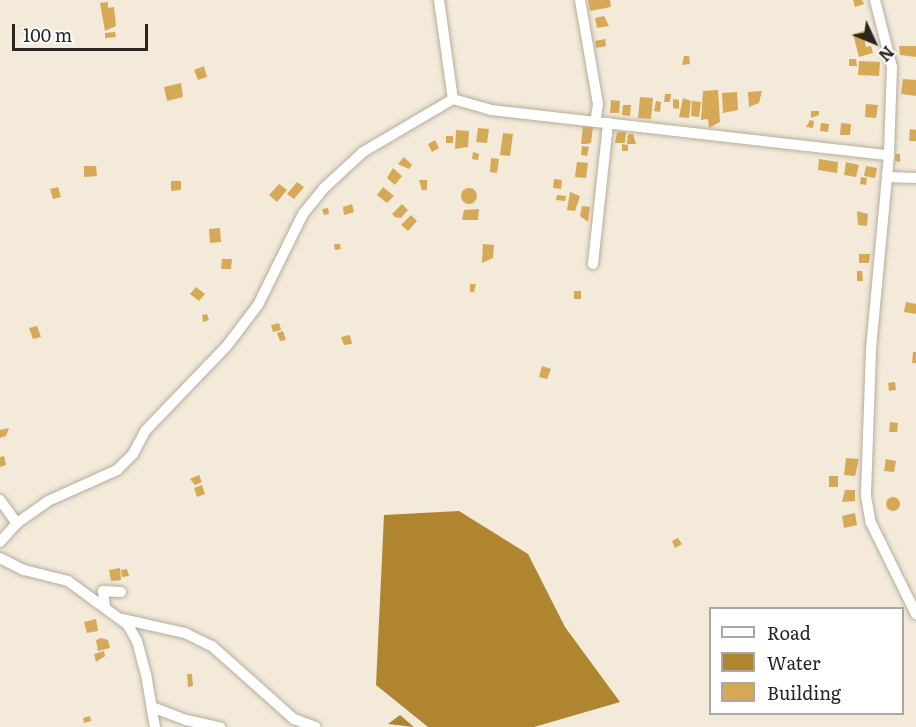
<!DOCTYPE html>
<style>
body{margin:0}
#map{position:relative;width:916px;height:727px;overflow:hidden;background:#f3ead9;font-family:Literata,serif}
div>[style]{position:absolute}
.water>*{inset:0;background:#b0852f}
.building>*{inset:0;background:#d6a957}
.round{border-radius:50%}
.roads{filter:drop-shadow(0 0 2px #b6ad9d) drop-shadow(0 0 2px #b6ad9d)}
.minor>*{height:10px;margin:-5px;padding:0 5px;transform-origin:5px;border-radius:5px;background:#fff}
span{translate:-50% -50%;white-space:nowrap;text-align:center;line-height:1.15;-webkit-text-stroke:5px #fff;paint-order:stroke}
.legend{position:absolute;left:709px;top:607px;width:195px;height:108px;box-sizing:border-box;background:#fff;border:2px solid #a9a8a5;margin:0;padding:8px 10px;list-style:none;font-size:18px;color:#29251f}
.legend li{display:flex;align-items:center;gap:12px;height:30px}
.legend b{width:30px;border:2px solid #a9a8a5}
.north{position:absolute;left:844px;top:12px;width:60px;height:60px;-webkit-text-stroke:4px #fff;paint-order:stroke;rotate:134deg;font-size:16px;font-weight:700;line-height:24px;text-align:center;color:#29251f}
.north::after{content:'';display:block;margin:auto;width:21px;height:27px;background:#29251f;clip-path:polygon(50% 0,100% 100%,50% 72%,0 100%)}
.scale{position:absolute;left:12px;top:24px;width:136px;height:27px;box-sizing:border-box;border:3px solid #29251f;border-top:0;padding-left:8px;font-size:18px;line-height:21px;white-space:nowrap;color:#29251f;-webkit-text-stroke:4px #fff;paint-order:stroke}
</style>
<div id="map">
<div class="water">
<i style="clip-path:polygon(459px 511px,528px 554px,565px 627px,620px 702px,534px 727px,428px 727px,376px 685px,384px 515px)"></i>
<i style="clip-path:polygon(400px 715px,414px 727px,388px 724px)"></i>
</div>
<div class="building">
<i style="clip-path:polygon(588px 0,610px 0,611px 7px,590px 11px)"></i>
<i style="clip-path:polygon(853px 0,862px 0,864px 4px,855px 7px)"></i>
<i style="clip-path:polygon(108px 2px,108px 8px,114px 7px,116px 26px,105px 31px,100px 3px)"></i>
<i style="clip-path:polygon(604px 16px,609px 26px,597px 28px,595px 18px)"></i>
<i style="clip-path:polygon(867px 30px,869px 36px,864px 37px,866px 47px,871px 46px,873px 53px,859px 57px,853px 34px)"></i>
<i style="clip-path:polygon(115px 32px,116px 37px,105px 38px,105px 33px)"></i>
<i style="clip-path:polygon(605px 39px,606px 46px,596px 48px,595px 41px)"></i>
<i style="clip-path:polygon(899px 46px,916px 46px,916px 57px,900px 55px)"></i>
<i style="clip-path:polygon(684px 56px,689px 56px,690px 64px,682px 65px)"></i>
<i style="clip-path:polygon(849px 59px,856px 59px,857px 66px,849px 66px)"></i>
<i style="clip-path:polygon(859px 61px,880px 62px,879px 76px,858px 75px)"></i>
<i style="clip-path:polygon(204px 66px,207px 77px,198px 80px,194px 70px)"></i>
<i style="clip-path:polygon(903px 79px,916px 80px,916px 96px,901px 94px)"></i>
<i style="clip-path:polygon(181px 83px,183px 97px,167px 101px,164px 87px)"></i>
<i style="clip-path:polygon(718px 90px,720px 122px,709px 128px,708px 119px,701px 120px,703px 91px)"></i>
<i style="clip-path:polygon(762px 91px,759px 103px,749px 107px,748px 92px)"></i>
<i style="clip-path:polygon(737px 92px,738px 110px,723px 113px,722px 93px)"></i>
<i style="clip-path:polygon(665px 94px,671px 94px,670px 102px,664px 102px)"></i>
<i style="clip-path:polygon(640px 97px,653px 98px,651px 119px,638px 118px)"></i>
<i style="clip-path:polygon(683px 98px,691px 101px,689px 118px,679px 117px)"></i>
<i style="clip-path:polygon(673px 99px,679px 100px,679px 109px,673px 108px)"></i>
<i style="clip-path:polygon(611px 100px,620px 101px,619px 113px,610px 113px)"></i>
<i style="clip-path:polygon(656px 101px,661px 102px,660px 112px,654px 111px)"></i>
<i style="clip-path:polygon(692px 101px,701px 102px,699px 117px,691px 116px)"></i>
<i style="clip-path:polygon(866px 104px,878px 105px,876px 118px,865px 117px)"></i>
<i style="clip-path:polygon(623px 105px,631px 105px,630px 116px,622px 115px)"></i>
<i style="clip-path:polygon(811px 111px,819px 111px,819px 115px,811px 118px)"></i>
<i style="clip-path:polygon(810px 120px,814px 121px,813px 128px,806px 127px)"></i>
<i style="clip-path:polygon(821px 123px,829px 124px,828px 132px,820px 131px)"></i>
<i style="clip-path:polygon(841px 123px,851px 124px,850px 135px,840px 135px)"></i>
<i style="clip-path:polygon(583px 126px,593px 127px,591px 143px,586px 144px,581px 144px)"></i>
<i style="clip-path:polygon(478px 128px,489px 129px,487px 143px,476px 142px)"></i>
<i style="clip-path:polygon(910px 129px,916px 130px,916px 141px,909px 141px)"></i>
<i style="clip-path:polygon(456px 130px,469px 131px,468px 147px,455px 149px)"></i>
<i style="clip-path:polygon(617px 132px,626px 132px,625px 143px,615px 143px)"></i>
<i style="clip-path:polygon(503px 133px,513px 134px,510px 156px,500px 155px)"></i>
<i style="clip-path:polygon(628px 134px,633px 134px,636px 144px,627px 144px)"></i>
<i style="clip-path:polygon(446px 136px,453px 136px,453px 143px,446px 143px)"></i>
<i style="clip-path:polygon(435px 140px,439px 148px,432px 152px,428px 144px)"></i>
<i style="clip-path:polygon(622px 144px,628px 145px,628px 151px,622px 151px)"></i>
<i style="clip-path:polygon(582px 146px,589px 147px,587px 156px,581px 155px)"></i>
<i style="clip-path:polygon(473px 152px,479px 154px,478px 160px,472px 159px)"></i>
<i style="clip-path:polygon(895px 154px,900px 154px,900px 162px,895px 161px)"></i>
<i style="clip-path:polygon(404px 157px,412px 165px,409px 169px,398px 164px)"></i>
<i style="clip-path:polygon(491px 158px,499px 159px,497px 173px,490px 172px)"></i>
<i style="clip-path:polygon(819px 159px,838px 162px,837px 173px,818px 170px)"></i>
<i style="clip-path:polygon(577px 162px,588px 163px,586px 178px,575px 177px)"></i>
<i style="clip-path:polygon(846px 162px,859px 165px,856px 177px,844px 175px)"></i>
<i style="clip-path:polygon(84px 166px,96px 166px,97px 176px,84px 177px)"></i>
<i style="clip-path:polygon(866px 166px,877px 168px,875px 178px,864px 176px)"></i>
<i style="clip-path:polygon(393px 168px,402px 176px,395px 185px,387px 178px)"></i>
<i style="clip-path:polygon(861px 177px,867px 178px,866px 185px,860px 184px)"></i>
<i style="clip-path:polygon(554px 179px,562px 180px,561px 189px,553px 188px)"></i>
<i style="clip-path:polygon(419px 180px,427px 180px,427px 190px,422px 190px)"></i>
<i style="clip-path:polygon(171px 181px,181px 181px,181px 190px,171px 191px)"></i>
<i style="clip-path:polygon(297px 182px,304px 187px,294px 199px,287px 194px)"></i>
<i style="clip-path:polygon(279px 184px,287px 190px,277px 202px,269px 195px)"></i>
<i style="clip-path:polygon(58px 187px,61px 197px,53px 199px,50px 189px)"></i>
<i style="clip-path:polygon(383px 187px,394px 196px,387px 203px,377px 195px)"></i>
<i class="round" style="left:461px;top:188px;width:16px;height:16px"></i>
<i style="clip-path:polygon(570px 192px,580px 196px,575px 211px,567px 210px)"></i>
<i style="clip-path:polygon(557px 195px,566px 196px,565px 201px,556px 200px)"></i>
<i style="clip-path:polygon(352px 204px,354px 212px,344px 215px,343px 207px)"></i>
<i style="clip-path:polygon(402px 204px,408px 210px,401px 218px,395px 217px,392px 214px)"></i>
<i style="clip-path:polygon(582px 206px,590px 207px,588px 222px,580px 216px)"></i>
<i style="clip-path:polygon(328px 208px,329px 214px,324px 215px,322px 209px)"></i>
<i style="clip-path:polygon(479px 209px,478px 220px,462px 220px,464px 210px)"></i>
<i style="clip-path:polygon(857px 211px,868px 214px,867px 226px,858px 225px)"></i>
<i style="clip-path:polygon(411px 215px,417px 221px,408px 231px,401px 225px)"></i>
<i style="clip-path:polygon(220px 228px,221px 242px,210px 243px,209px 229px)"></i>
<i style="clip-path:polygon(334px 244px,340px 244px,341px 249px,335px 250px)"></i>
<i style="clip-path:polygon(483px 244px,494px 245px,493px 258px,482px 263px)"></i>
<i style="clip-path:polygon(859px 254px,870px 254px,869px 263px,859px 263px)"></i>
<i style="clip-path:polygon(222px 259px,232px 259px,231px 269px,221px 269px)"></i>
<i style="clip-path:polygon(857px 271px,862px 271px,863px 281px,857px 281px)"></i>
<i style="clip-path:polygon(470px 284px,476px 284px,474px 292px,470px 292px)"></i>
<i style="clip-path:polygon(196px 287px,205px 294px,199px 301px,190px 294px)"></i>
<i style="clip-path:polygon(574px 291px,581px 291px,581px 299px,574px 299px)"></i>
<i style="clip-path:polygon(906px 302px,916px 304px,916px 314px,904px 312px)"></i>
<i style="clip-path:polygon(207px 314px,209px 320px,203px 322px,202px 315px)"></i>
<i style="clip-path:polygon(279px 323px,281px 330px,273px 332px,271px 325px)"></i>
<i style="clip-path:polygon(37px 326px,41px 337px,33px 339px,29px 328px)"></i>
<i style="clip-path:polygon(283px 331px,286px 340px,280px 341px,277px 333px)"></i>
<i style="clip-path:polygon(350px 335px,352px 344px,344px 345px,341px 337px)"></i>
<i style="clip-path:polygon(913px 352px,916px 352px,916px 363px,912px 363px)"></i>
<i style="clip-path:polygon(542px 366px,551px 369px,547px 379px,539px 377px)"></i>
<i style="clip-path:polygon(895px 382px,896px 390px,889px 391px,888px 383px)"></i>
<i style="clip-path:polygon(890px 422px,898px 423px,897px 432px,889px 432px)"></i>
<i style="clip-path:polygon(9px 428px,6px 436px,0 438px,0 430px)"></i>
<i style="clip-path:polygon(4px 456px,6px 465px,0 467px,0 457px)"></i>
<i style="clip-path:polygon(846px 458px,859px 459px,855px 476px,844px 475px)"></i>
<i style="clip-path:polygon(886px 459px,896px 461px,894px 472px,884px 471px)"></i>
<i style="clip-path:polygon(199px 475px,202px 482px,195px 485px,190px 479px)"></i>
<i style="clip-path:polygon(829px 476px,838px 476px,838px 487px,829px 487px)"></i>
<i style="clip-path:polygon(202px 485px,205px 494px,197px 497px,194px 488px)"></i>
<i style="clip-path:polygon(845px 490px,855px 490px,855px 501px,842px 502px)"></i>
<i class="round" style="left:886px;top:497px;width:14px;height:14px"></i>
<i style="clip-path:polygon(855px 513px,857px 525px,844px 528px,842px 516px)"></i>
<i style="clip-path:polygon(678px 538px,682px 544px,675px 548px,672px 541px)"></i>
<i style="clip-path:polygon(120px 568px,121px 580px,111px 581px,109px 570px)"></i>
<i style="clip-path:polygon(127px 569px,129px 576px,122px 577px,121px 570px)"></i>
<i style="clip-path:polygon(96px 619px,98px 631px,87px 633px,84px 622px)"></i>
<i style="clip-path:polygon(101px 638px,108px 640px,110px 648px,98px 651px,96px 640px)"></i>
<i style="clip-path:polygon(104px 651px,105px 656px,96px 662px,94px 654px)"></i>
<i style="clip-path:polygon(187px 674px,192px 674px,193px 686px,188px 687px)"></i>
<i style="clip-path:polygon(90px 716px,91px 721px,84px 723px,83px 718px)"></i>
</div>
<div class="roads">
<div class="minor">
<i style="left:439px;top:0;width:100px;rotate:82deg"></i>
<i style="left:580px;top:0;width:106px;rotate:80.2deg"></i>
<i style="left:598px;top:104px;width:18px;rotate:99deg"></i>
<i style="left:875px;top:0;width:69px;rotate:75.8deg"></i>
<i style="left:892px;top:67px;width:88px;rotate:92deg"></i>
<i style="left:889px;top:155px;width:196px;rotate:95.3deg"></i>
<i style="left:871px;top:350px;width:146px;rotate:92deg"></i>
<i style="left:866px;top:496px;width:27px;rotate:80deg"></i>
<i style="left:871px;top:523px;width:102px;rotate:63.7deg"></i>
<i style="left:887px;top:177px;width:29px;rotate:2deg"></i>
<i style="left:593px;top:264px;width:142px;rotate:-83.9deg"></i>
<i style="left:0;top:500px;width:29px;rotate:54deg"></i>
<i style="left:0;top:542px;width:25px;rotate:-48deg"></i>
<i style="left:17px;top:523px;width:38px;rotate:-35deg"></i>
<i style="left:48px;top:501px;width:76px;rotate:-24.2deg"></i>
<i style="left:117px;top:470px;width:23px;rotate:-45deg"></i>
<i style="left:133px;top:454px;width:27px;rotate:-62deg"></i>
<i style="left:146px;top:430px;width:115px;rotate:-46.1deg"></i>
<i style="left:226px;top:347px;width:53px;rotate:-52.7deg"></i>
<i style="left:258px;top:305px;width:102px;rotate:-63.7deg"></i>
<i style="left:303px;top:214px;width:32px;rotate:-51deg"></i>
<i style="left:323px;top:189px;width:54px;rotate:-42.8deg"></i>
<i style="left:363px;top:152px;width:104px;rotate:-30.5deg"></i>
<i style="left:453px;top:99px;width:40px;rotate:16deg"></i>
<i style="left:491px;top:110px;width:401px;rotate:6.5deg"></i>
<i style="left:0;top:558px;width:27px;rotate:27deg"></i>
<i style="left:24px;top:570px;width:45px;rotate:14deg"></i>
<i style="left:68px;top:581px;width:74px;rotate:36.3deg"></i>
<i style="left:128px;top:625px;width:18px;rotate:61deg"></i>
<i style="left:137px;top:641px;width:34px;rotate:75deg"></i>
<i style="left:146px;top:674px;width:54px;rotate:80.4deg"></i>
<i style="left:105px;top:607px;width:16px;rotate:-97deg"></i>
<i style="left:103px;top:591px;width:18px;rotate:3deg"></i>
<i style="left:122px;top:619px;width:65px;rotate:12.5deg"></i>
<i style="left:185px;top:633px;width:30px;rotate:26deg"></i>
<i style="left:212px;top:646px;width:110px;rotate:41.7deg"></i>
<i style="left:294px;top:719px;width:23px;rotate:20deg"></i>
<i style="left:152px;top:707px;width:36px;rotate:21deg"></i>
<i style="left:186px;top:720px;width:35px;rotate:12deg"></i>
</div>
</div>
<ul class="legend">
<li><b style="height:8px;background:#fff"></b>Road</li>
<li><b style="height:16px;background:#b0852f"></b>Water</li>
<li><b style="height:16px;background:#d6a957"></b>Building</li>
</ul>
<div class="north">N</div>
<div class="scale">100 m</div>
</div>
